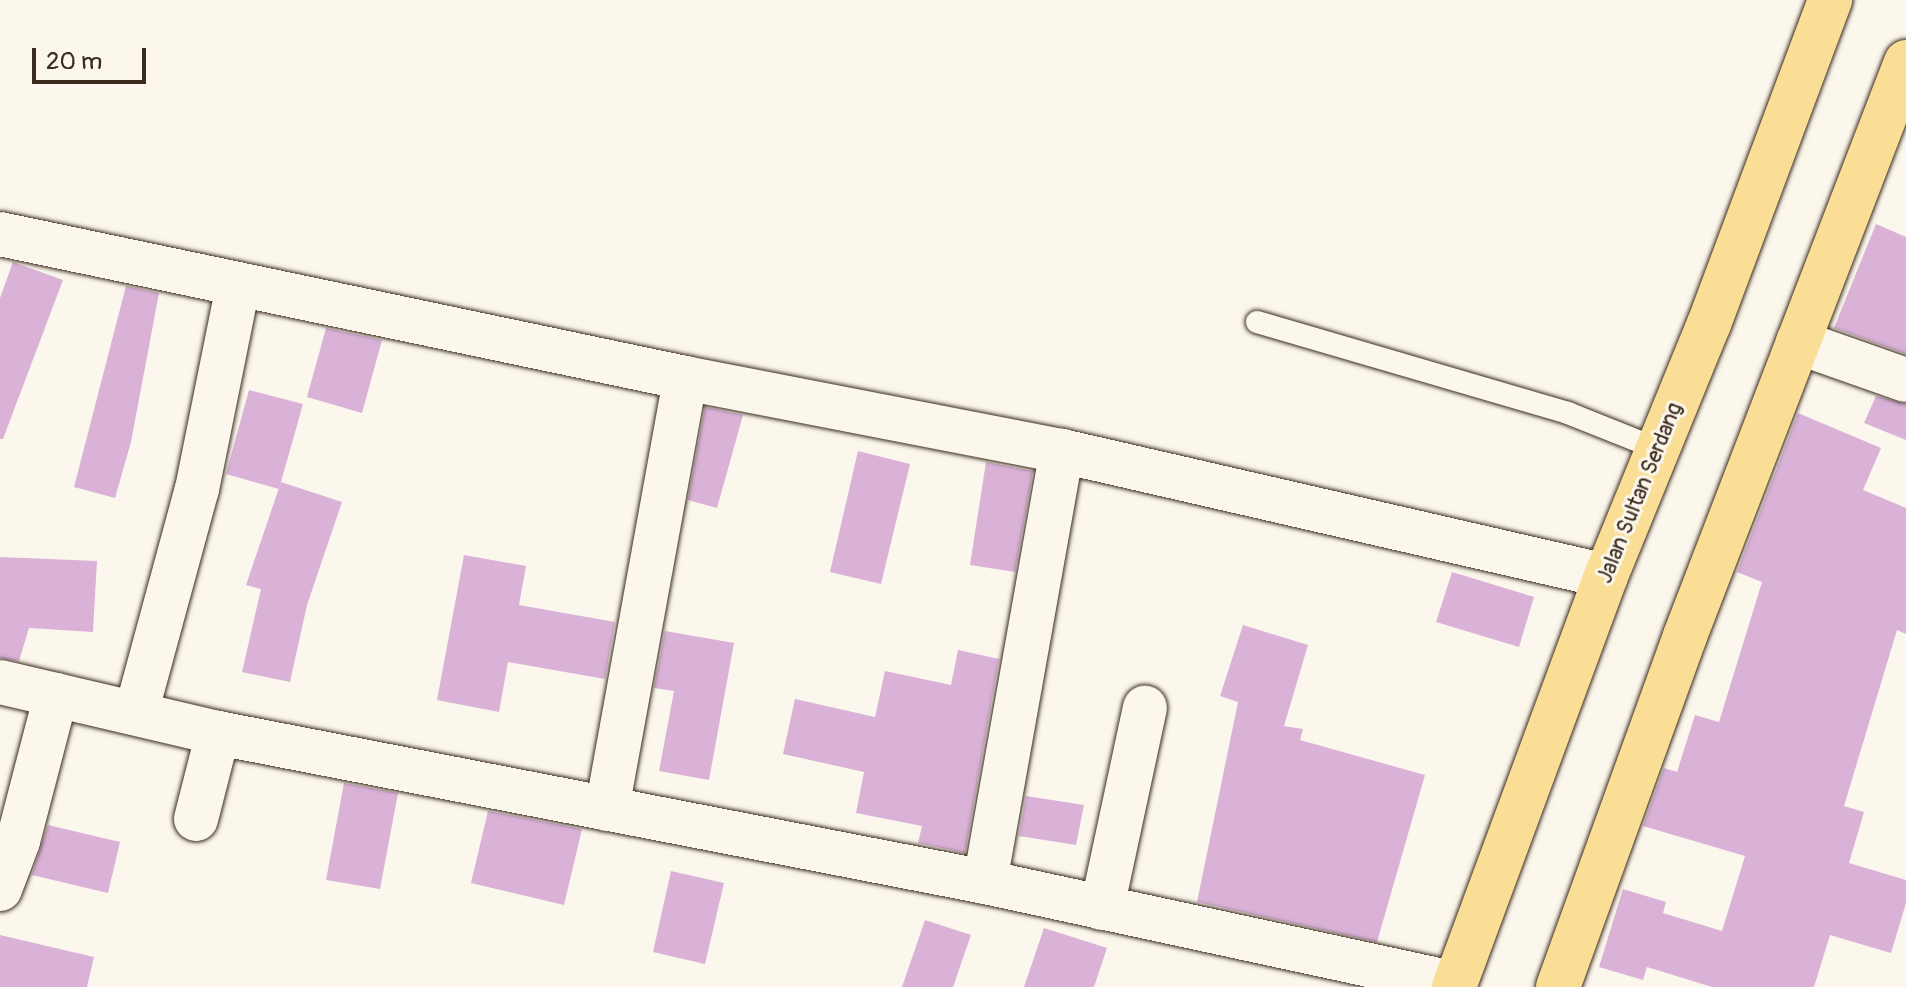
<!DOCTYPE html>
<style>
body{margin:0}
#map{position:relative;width:1906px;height:987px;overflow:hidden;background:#fbf7ec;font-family:Pangolin,sans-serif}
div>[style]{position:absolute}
.building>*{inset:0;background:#dab2d8}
.roads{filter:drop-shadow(0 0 2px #3b2a1e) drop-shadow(0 0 2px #3b2a1e)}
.service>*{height:22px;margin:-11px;padding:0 11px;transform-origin:11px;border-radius:11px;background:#fbf7ec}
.minor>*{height:44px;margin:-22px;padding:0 22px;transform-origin:22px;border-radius:22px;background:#fbf7ec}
.trunk>*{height:44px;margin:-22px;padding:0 22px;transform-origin:22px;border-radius:22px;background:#fbde96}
span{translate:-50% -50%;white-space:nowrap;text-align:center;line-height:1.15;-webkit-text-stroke:6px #fbf7ec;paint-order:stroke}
.street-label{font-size:22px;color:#3b2a1e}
.scale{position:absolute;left:32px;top:48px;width:114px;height:36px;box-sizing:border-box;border:4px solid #3b2a1e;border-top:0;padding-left:10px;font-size:24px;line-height:28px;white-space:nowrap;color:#3b2a1e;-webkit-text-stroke:6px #fbf7ec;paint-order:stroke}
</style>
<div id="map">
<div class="building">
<i style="clip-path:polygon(1876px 224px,1906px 237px,1906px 354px,1834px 328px)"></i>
<i style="clip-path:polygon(13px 262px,63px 280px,3px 439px,0 439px,0 298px)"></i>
<i style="clip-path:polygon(126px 286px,159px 293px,131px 442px,115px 498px,74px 487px)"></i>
<i style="clip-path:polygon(326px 328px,382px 340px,362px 413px,307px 397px)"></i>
<i style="clip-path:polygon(249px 390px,303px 404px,279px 489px,226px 474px)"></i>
<i style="clip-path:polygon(1876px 396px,1906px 404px,1906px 440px,1864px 423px)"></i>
<i style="clip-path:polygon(705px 407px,743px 415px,717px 508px,688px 500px)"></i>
<i style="clip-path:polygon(1798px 413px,1881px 448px,1863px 490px,1906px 508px,1906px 634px,1897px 630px,1844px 806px,1864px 812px,1849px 863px,1906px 880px,1906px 903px,1891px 953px,1830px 935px,1814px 987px,1712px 987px,1647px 967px,1643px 980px,1599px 967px,1623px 889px,1666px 902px,1663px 913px,1722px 931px,1745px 856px,1643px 826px,1664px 768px,1677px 772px,1695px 715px,1719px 722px,1762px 582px,1737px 572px)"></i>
<i style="clip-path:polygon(858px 451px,910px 464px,881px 584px,830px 572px)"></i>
<i style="clip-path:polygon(986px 462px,1033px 471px,1015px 572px,970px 565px)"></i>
<i style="clip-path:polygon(281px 482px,342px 502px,307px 605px,290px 682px,242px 672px,261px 589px,246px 585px)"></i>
<i style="clip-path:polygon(464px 555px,526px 566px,519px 605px,615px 622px,605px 679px,508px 662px,499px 712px,437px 700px)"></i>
<i style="clip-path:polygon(0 557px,97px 561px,93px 632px,29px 628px,19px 661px,0 658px)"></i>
<i style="clip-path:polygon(1452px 572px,1534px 597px,1519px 647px,1436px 622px)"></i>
<i style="clip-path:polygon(1243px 625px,1308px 645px,1284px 726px,1303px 729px,1300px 740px,1425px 775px,1377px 942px,1197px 902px,1238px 702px,1220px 696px)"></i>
<i style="clip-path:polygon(665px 631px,734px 643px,709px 780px,659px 771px,674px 691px,654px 688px)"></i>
<i style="clip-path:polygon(958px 650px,999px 659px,965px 853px,918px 843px,922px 826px,856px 813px,864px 772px,783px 754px,795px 699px,875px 717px,885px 671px,951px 685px)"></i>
<i style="clip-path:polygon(344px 783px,398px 793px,380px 889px,326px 880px)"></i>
<i style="clip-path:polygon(1026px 796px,1084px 805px,1076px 845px,1019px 836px)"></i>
<i style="clip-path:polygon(488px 811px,582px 829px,564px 905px,471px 883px)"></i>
<i style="clip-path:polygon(48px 825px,120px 842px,108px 893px,32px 875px)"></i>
<i style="clip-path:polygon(671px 871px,724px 883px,705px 964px,653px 952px)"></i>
<i style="clip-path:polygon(925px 920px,971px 935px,953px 987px,902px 987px)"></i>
<i style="clip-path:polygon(1044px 928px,1107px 948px,1094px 987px,1024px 987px)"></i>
<i style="clip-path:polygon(0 935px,94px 957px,87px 987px,0 987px)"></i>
</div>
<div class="roads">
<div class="service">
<i style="left:1257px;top:322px;width:324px;rotate:16.3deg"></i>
<i style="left:1568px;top:413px;width:97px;rotate:21.8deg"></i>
</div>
<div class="minor">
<i style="left:0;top:234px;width:700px;rotate:11.87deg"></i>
<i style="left:685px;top:378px;width:384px;rotate:11deg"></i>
<i style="left:1062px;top:451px;width:558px;rotate:12.94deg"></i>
<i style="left:1798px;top:342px;width:114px;rotate:19.4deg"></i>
<i style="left:0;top:682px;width:224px;rotate:13.2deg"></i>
<i style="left:218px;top:733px;width:781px;rotate:10.99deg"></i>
<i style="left:985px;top:882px;width:481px;rotate:12.2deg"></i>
<i style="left:136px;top:713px;width:232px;rotate:-74.8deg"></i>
<i style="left:197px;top:489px;width:208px;rotate:-78.6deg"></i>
<i style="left:607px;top:809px;width:438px;rotate:-79.7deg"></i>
<i style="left:196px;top:819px;width:89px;rotate:-75.7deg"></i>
<i style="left:985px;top:882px;width:438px;rotate:-79.9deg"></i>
<i style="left:0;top:889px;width:51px;rotate:-69.4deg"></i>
<i style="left:18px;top:841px;width:151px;rotate:-75.4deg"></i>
<i style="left:1102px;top:908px;width:205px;rotate:-77.9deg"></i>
</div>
<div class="trunk">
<i style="left:1454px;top:987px;width:438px;rotate:-69.7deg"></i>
<i style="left:1606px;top:576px;width:272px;rotate:-67.8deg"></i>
<i style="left:1709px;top:324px;width:346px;rotate:-69.5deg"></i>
<i style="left:1558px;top:987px;width:373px;rotate:-70.1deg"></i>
<i style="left:1685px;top:636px;width:615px;rotate:-68.94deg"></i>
</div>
</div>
<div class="street-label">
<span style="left:1640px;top:493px;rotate:-68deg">Jalan Sultan Serdang</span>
</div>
<div class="scale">20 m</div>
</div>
